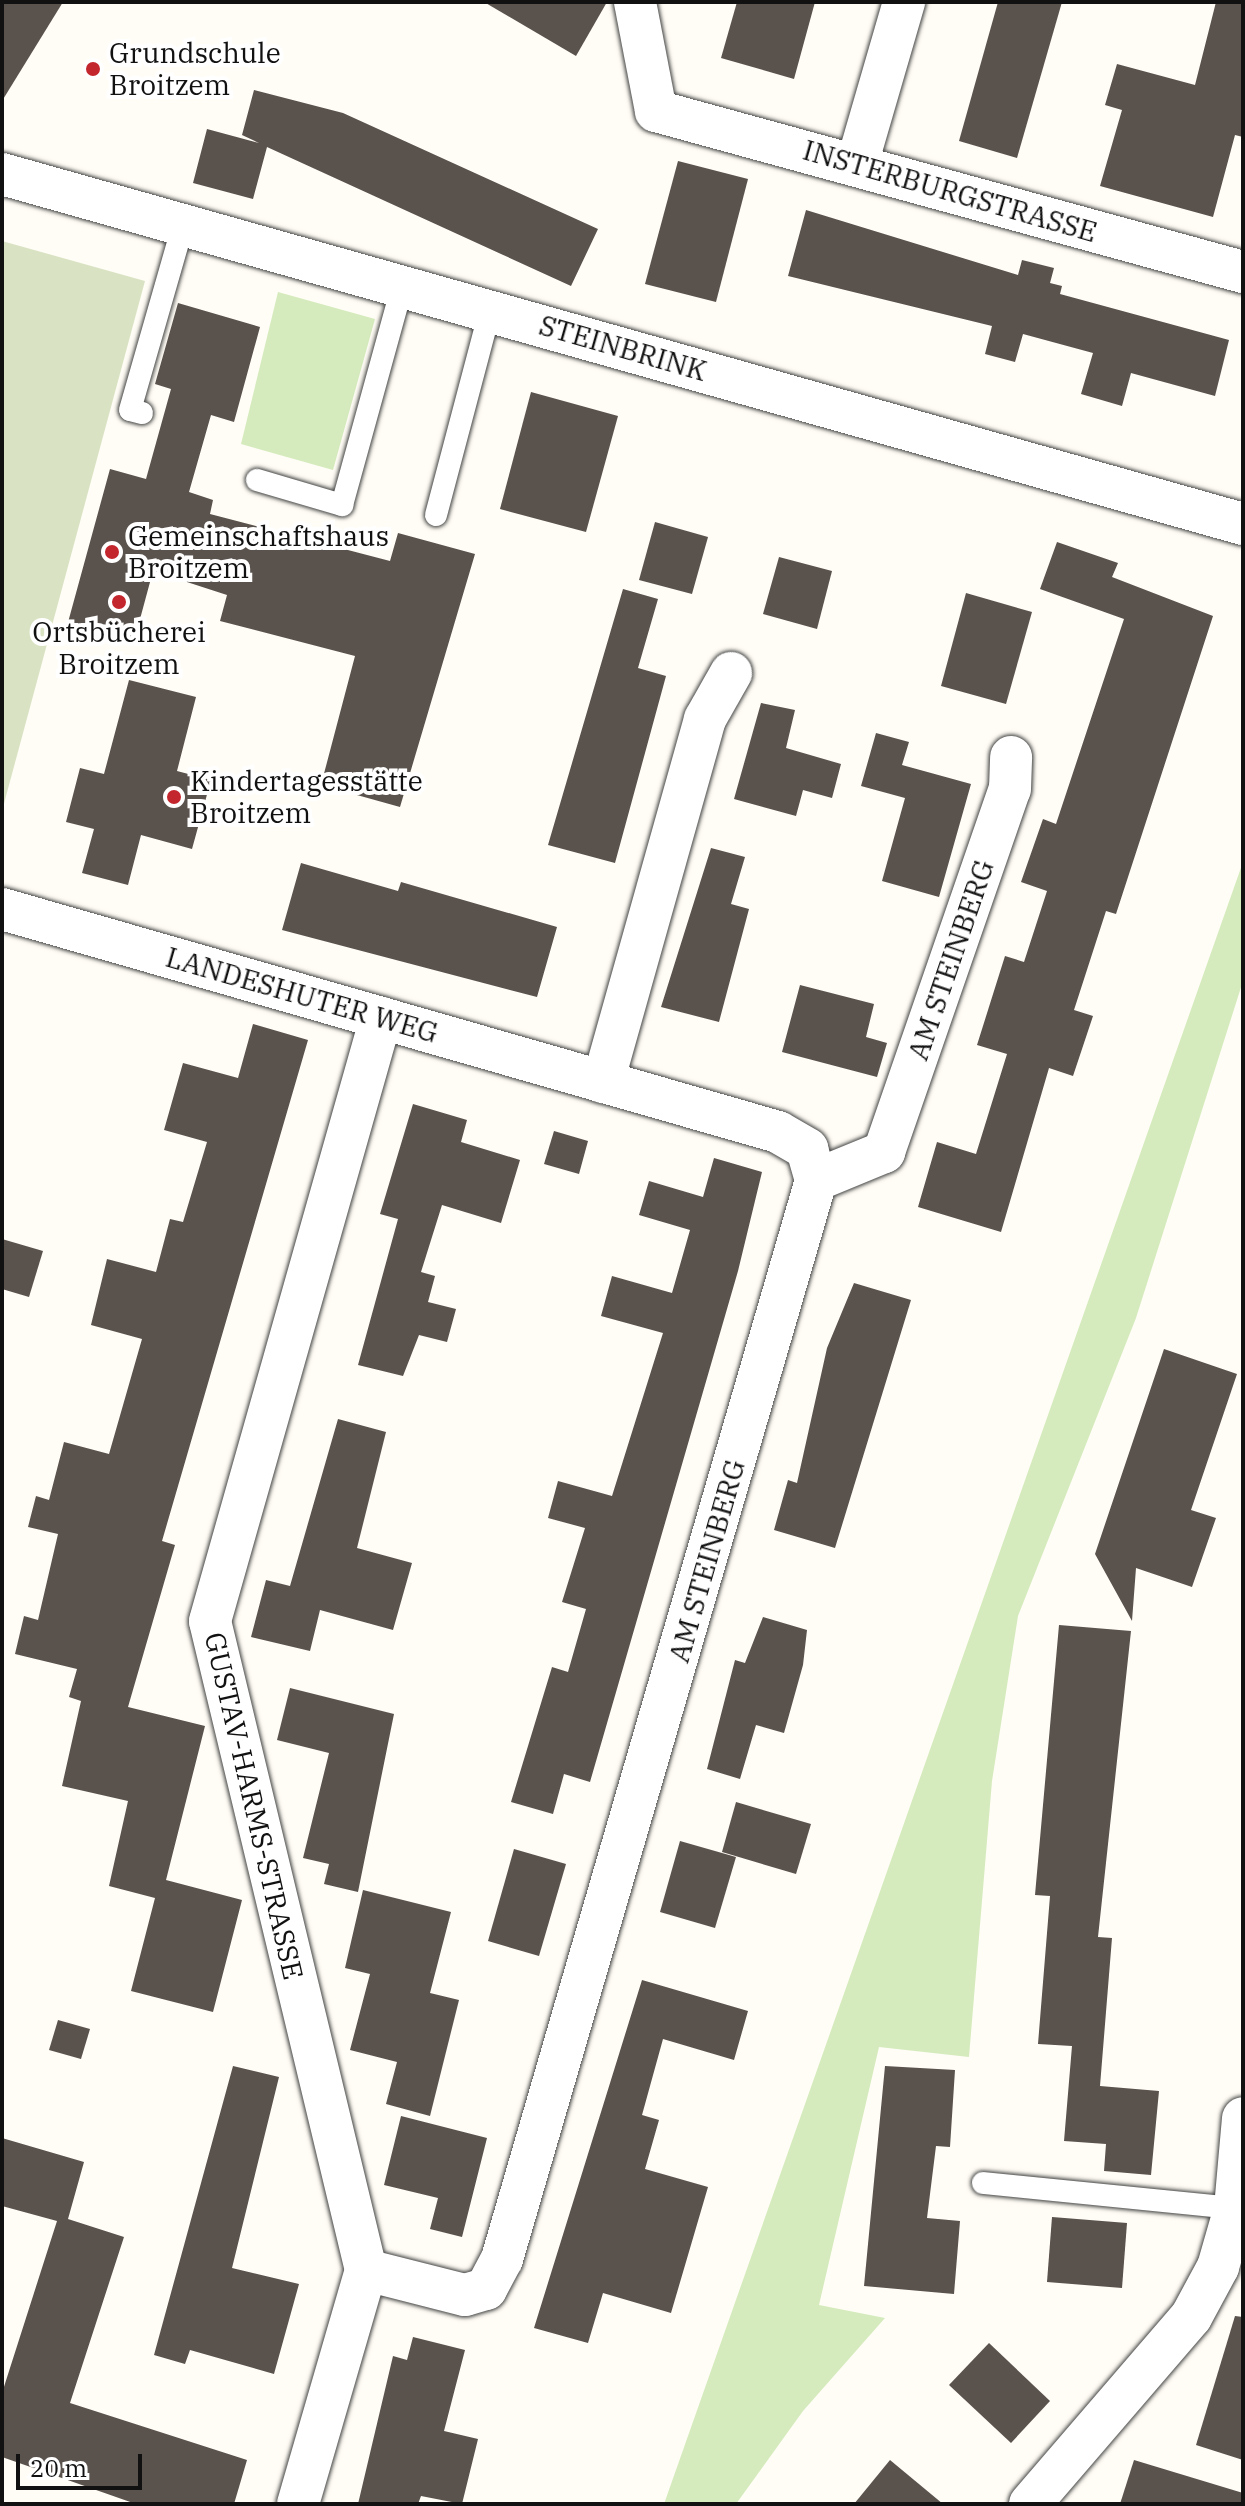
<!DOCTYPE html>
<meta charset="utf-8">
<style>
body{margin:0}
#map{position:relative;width:1245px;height:2506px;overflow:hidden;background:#fffdf5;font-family:"IBM Plex Serif",serif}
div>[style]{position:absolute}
.green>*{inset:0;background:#d5ebbd}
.cemetery>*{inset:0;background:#d9e3c4}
.building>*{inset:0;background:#5a524d}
.roads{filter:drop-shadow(0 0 2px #444) drop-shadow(0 0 2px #444)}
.service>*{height:22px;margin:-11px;padding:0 11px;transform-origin:11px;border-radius:11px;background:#fff}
.minor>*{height:42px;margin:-21px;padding:0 21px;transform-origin:21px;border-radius:21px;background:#fff}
.dots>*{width:22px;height:22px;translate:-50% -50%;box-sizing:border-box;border:4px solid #fff;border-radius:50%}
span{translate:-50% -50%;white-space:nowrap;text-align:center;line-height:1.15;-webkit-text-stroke:8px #fff;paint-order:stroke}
.poi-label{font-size:28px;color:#111}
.left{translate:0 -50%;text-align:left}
.street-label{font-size:28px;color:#111}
.frame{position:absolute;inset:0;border:4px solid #111;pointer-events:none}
.scale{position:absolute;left:16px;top:2454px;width:126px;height:36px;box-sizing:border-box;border:4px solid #111;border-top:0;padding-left:10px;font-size:24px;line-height:28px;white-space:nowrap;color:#111;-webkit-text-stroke:6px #fff;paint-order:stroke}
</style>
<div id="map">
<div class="green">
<i style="clip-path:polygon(278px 292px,375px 319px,333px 470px,241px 444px)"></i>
<i style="clip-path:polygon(1243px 862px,1243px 981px,1136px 1318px,1018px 1616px,992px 1781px,969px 2057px,879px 2047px,819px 2305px,885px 2318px,803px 2411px,736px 2504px,664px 2504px)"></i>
</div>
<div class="cemetery">
<i style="clip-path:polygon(2px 241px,145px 281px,2px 811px)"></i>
</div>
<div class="building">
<i style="clip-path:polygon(2px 2px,63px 2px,2px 101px)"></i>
<i style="clip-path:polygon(484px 2px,607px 2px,576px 56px)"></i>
<i style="clip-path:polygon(737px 2px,815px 2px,794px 79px,721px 58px)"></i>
<i style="clip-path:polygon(998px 2px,1062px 2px,1017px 158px,959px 141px)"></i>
<i style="clip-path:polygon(1216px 2px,1243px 2px,1243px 137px,1235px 135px,1213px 217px,1100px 186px,1122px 110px,1105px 105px,1117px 64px,1195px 85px)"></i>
<i style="clip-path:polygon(254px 90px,343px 113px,598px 229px,571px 286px,267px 147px,253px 199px,193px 183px,207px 129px,259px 143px,242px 135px)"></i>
<i style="clip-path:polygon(678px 161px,748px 179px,716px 302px,645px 284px)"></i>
<i style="clip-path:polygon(806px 210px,1018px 275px,1022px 260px,1054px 268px,1050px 283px,1062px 286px,1060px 294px,1229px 340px,1215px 396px,1131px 373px,1122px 406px,1081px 394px,1093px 353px,1023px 334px,1015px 362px,985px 354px,992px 326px,788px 276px)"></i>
<i style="clip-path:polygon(178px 303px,260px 327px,234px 422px,211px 415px,189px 492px,213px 500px,210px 514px,390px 561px,398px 533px,475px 554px,400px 807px,321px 785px,355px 656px,220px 621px,227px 595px,153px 571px,133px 645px,67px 626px,110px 469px,146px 479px,171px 389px,155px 384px)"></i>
<i style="clip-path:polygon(531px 392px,618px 416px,586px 532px,500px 509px)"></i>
<i style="clip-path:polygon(655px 522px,708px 537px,692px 594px,639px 580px)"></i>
<i style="clip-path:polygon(1057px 542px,1118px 563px,1112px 577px,1213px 616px,1116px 914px,1106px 911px,1074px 1010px,1093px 1016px,1073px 1076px,1049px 1068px,1001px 1232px,918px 1207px,937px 1142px,976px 1154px,1007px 1054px,977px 1045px,1005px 956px,1024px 962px,1047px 891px,1021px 882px,1043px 819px,1056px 824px,1124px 619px,1040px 589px)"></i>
<i style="clip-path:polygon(779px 557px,832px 571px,817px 629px,763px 614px)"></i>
<i style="clip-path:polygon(623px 589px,658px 599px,638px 668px,666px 676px,615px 863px,548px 845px)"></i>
<i style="clip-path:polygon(966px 593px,1032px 612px,1006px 704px,941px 686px)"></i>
<i style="clip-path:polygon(129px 680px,196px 697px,177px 771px,211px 780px,192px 849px,141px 835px,128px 885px,82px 873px,94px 829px,66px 822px,80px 768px,104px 774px)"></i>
<i style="clip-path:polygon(761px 703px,795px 710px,786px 748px,841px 764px,832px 798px,803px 790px,796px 816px,734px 799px)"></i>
<i style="clip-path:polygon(876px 733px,909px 742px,902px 765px,971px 784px,939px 897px,882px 881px,905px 798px,861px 786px)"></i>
<i style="clip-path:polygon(711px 848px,745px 857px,731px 904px,749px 909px,719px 1022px,661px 1007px)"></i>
<i style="clip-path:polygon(301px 863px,398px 891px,401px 882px,557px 927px,537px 997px,282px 930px)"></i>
<i style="clip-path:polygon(800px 985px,874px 1004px,866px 1037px,887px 1043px,877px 1077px,782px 1052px)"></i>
<i style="clip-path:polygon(253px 1024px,308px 1040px,162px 1541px,175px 1545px,128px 1707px,205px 1726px,166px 1880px,242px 1900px,213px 2012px,131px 1991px,155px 1898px,109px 1886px,128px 1801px,62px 1786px,81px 1701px,69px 1697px,77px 1669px,15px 1654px,24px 1616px,38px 1620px,58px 1534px,28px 1527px,36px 1496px,49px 1500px,64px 1442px,109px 1454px,142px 1339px,91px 1325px,107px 1259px,156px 1272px,170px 1219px,183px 1222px,207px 1142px,164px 1130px,183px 1063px,238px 1078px)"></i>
<i style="clip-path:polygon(413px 1104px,467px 1120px,461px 1142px,520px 1160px,501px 1223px,442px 1205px,421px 1272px,435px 1276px,428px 1302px,456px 1309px,447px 1342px,419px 1335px,403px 1376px,358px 1365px,398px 1219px,380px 1214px)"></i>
<i style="clip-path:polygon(554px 1131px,588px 1141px,579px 1174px,544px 1164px)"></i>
<i style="clip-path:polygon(714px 1158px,762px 1172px,738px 1271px,590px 1782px,564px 1774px,553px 1814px,511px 1802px,552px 1667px,568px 1672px,586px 1609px,562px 1602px,585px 1528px,548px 1518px,558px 1481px,612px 1496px,663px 1333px,601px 1316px,612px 1276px,672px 1293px,690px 1230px,639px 1215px,649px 1181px,703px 1197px)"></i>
<i style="clip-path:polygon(2px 1239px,43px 1251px,29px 1297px,2px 1289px)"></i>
<i style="clip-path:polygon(854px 1283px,911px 1300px,835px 1548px,774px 1530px,788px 1480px,797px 1483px,827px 1348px)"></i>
<i style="clip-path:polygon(1164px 1349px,1237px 1374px,1191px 1510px,1216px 1518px,1192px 1587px,1136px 1568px,1132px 1621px,1095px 1554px)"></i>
<i style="clip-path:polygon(338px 1419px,386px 1432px,357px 1548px,412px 1563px,393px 1630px,320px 1610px,310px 1651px,251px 1637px,266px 1580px,290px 1586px)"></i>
<i style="clip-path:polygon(763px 1617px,807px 1630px,803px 1665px,784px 1733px,756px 1725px,740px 1779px,707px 1769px,735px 1660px,745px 1663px)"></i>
<i style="clip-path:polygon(1059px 1625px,1131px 1631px,1098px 1937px,1112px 1938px,1100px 2086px,1159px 2091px,1151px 2175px,1104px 2171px,1106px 2144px,1064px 2141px,1072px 2046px,1038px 2044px,1050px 1896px,1035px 1895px)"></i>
<i style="clip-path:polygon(290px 1688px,394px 1714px,358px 1892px,324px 1884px,329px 1864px,303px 1858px,329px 1753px,277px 1740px)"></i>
<i style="clip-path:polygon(736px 1802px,811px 1824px,796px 1874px,722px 1852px)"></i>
<i style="clip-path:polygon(680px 1841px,736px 1857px,715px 1928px,660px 1912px)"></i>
<i style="clip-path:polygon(514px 1849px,566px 1864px,539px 1956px,488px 1941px)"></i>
<i style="clip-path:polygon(363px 1890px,451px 1912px,430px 1993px,459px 2000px,430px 2116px,386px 2104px,397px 2062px,350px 2050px,370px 1974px,345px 1968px)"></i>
<i style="clip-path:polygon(642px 1980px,748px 2011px,734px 2060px,663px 2039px,642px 2115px,659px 2120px,645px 2169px,708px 2187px,671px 2313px,603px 2293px,588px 2343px,534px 2328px)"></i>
<i style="clip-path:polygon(58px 2020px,90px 2029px,81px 2059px,49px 2050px)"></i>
<i style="clip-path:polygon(233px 2066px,279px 2077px,232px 2268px,299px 2284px,274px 2374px,190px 2350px,185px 2364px,154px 2355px)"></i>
<i style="clip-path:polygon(885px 2066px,955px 2070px,950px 2147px,936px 2146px,927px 2218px,960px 2221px,954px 2294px,864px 2286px)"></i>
<i style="clip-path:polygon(401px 2116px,487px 2138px,462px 2237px,430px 2229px,438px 2198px,384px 2185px)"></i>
<i style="clip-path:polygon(2px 2138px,84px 2162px,68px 2219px,124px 2237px,70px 2403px,247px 2460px,234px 2504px,136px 2504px,2px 2457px,2px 2393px,57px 2221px,2px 2206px)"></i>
<i style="clip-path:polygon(1052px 2217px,1127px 2223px,1122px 2288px,1047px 2282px)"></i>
<i style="clip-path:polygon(1235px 2316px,1243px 2317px,1243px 2460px,1196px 2445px)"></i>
<i style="clip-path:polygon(413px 2337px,465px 2350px,444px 2431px,478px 2439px,462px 2504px,421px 2496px,418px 2504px,358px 2504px,393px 2356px,407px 2360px)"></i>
<i style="clip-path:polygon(989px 2343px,1050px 2401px,1011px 2443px,949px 2385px)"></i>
<i style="clip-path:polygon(890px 2460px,943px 2504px,854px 2504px)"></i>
<i style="clip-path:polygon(1134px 2460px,1243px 2493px,1243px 2504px,1120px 2504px)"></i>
</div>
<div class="roads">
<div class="service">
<i style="left:142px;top:413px;width:12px;rotate:-166deg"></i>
<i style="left:130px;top:410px;width:192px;rotate:-74deg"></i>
<i style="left:257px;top:480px;width:89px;rotate:16.4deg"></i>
<i style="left:342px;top:505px;width:226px;rotate:-74.6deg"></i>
<i style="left:436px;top:515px;width:211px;rotate:-75.2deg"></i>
<i style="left:983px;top:2183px;width:253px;rotate:5.7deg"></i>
</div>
<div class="minor">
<i style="left:635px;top:2px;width:111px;rotate:79.1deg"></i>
<i style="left:656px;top:111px;width:609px;rotate:15.34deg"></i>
<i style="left:857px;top:164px;width:169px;rotate:-73.8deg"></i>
<i style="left:2px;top:174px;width:1289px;rotate:15.75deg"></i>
<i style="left:2px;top:909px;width:807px;rotate:16.03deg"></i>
<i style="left:778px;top:1132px;width:34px;rotate:30deg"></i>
<i style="left:807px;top:1149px;width:32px;rotate:74deg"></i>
<i style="left:603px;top:1082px;width:377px;rotate:-74.3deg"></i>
<i style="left:705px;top:719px;width:53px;rotate:-60.5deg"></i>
<i style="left:816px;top:1180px;width:74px;rotate:-22.4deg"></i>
<i style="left:884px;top:1152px;width:384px;rotate:-70.9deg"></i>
<i style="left:1010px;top:789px;width:32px;rotate:-88deg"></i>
<i style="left:366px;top:2270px;width:102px;rotate:14.2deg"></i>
<i style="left:465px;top:2295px;width:22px;rotate:-16deg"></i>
<i style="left:486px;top:2289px;width:34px;rotate:-62deg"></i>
<i style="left:502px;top:2259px;width:1124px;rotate:-73.77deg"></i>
<i style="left:298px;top:2504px;width:244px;rotate:-73.8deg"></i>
<i style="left:366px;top:2270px;width:667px;rotate:-103.52deg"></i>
<i style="left:210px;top:1621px;width:627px;rotate:-74.17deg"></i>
<i style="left:1030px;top:2504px;width:247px;rotate:-49.3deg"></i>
<i style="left:1191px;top:2317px;width:57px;rotate:-61.6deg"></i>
<i style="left:1218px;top:2267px;width:61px;rotate:-73.9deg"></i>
<i style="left:1235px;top:2208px;width:90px;rotate:-84.9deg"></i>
</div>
</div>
<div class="dots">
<i style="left:93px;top:69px;background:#c4262e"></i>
<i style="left:112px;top:552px;background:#c4262e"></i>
<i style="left:119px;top:602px;background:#c4262e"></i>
<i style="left:174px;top:797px;background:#c4262e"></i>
</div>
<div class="poi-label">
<span class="left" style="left:109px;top:69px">Grundschule<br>Broitzem</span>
<span class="left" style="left:128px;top:552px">Gemeinschaftshaus<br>Broitzem</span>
<span style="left:119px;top:648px">Ortsbücherei<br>Broitzem</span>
<span class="left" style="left:190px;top:797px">Kindertagesstätte<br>Broitzem</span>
</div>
<div class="street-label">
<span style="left:950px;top:191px;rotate:16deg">INSTERBURGSTRASSE</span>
<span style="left:623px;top:348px;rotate:16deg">STEINBRINK</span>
<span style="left:951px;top:960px;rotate:-71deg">AM STEINBERG</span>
<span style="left:302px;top:995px;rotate:16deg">LANDESHUTER WEG</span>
<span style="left:707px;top:1561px;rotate:-74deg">AM STEINBERG</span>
<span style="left:254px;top:1806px;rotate:77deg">GUSTAV-HARMS-STRASSE</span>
</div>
<div class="frame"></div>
<div class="scale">20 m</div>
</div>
